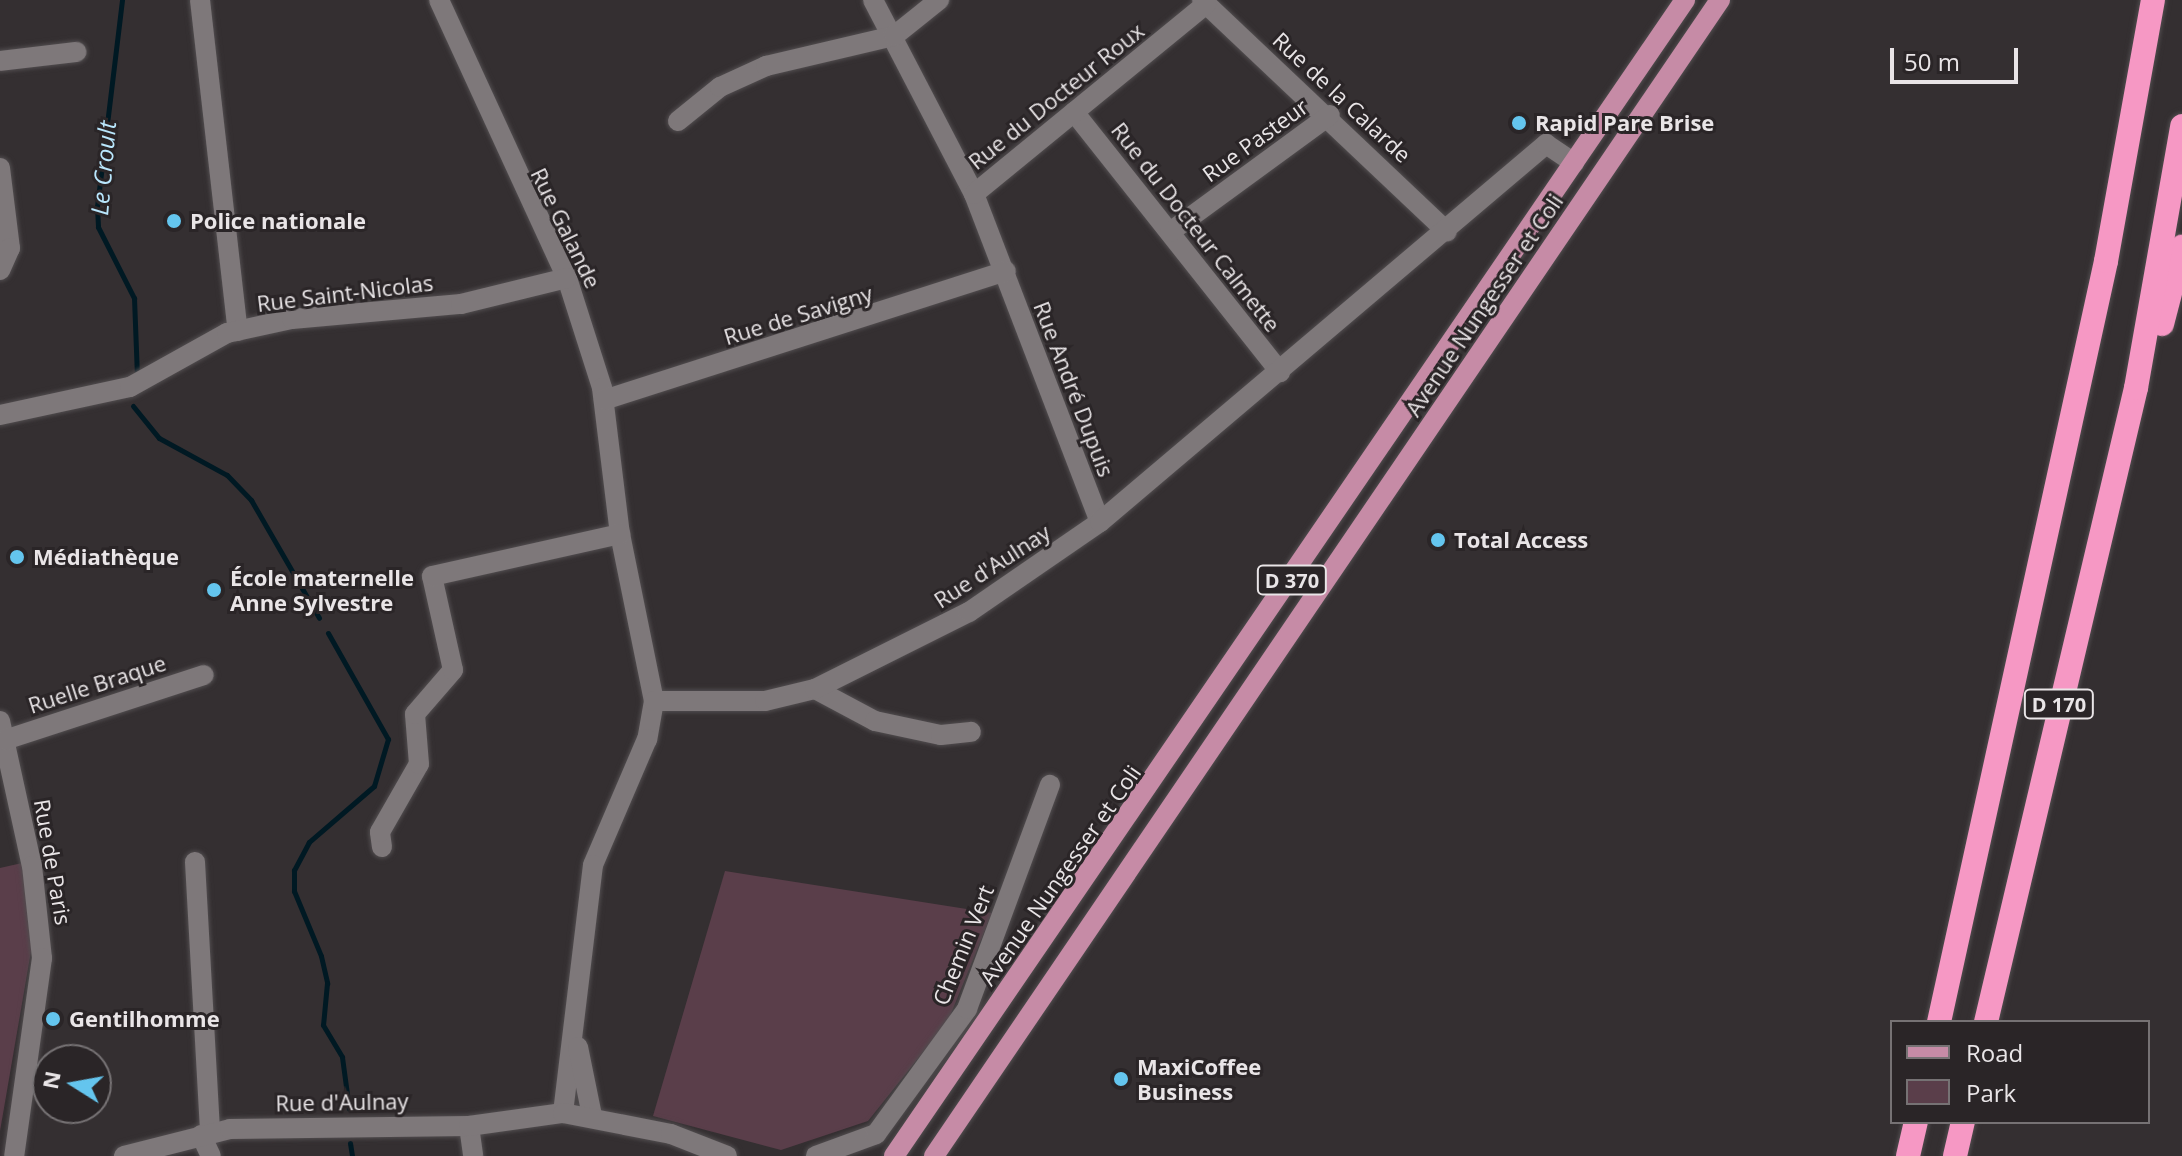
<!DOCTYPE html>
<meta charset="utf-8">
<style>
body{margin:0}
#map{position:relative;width:2182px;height:1156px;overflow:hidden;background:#342f31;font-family:"Open Sans",sans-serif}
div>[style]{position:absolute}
.green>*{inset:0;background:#5a3e4a}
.stream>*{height:5px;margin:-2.5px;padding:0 2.5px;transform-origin:2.5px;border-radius:2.5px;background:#001923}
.roads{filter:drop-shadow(0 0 2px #514d4f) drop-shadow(0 0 2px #514d4f)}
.minor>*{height:20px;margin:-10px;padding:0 10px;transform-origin:10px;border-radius:10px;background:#7e787a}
.major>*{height:20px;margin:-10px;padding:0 10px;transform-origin:10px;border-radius:10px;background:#c68ba6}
.highway>*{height:24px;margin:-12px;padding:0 12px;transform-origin:12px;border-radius:12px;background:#f698c4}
.dots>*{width:22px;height:22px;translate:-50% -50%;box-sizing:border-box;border:4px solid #2a2527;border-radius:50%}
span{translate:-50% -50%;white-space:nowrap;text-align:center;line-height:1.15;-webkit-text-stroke:6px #2a2527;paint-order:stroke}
.shield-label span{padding:2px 6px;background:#2a2527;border:2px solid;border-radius:6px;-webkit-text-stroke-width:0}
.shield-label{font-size:20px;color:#e9e5e7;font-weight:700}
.street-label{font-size:22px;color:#e9e5e7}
.poi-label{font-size:22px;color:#e9e5e7;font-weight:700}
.left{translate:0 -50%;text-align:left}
.water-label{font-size:24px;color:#b9e7fd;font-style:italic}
.legend{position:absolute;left:1890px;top:1020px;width:260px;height:104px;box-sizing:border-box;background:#2a2527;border:2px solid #767274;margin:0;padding:10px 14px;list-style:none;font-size:24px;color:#e9e5e7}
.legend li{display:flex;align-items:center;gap:16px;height:40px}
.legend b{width:40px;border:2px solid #767274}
.north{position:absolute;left:32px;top:1044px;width:80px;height:80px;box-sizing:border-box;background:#2a2527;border:2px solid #767274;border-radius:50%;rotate:281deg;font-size:22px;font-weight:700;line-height:32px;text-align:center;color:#e9e5e7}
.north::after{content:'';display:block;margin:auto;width:28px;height:36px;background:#64c5ee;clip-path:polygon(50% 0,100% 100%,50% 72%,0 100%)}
.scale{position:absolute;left:1890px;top:48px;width:128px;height:36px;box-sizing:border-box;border:4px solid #e9e5e7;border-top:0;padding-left:10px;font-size:24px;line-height:28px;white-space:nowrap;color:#e9e5e7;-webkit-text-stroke:6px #2a2527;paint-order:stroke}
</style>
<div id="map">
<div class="green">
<i style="clip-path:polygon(22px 863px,34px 934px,0 1131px,0 868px)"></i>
<i style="clip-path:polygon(725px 871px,992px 913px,948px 1021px,868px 1121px,781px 1150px,653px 1116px)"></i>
</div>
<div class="stream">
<i style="left:122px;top:0;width:209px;rotate:96.9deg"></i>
<i style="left:97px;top:207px;width:20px;rotate:87deg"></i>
<i style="left:98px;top:227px;width:80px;rotate:63.1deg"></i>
<i style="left:134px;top:298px;width:77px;rotate:87.8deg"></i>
<i style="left:133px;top:406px;width:41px;rotate:50.9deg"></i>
<i style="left:159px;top:438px;width:77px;rotate:28.6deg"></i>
<i style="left:227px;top:475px;width:35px;rotate:46deg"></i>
<i style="left:251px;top:500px;width:136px;rotate:60deg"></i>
<i style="left:328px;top:633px;width:122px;rotate:60.5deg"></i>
<i style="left:388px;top:739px;width:49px;rotate:106.6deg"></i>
<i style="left:374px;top:786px;width:86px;rotate:139.3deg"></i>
<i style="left:309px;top:842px;width:32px;rotate:118deg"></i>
<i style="left:294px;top:870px;width:21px;rotate:90deg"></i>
<i style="left:294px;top:891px;width:70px;rotate:67.4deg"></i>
<i style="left:321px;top:956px;width:28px;rotate:77deg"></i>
<i style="left:327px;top:983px;width:42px;rotate:95.4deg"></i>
<i style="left:323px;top:1025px;width:37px;rotate:59deg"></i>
<i style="left:342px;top:1057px;width:52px;rotate:82.3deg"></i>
<i style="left:350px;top:1143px;width:13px;rotate:81deg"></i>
</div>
<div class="roads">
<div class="minor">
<i style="left:200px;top:0;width:333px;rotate:83.5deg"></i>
<i style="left:439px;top:0;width:306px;rotate:65.3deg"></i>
<i style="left:567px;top:278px;width:115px;rotate:72.3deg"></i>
<i style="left:602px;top:388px;width:147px;rotate:83deg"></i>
<i style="left:620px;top:534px;width:170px;rotate:78.5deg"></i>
<i style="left:654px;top:701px;width:39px;rotate:100deg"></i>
<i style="left:647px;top:739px;width:137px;rotate:113.2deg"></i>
<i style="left:593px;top:865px;width:250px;rotate:96.9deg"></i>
<i style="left:873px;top:0;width:219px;rotate:62.5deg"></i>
<i style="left:974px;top:194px;width:351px;rotate:69deg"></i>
<i style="left:1202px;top:0;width:337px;rotate:43.4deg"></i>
<i style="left:0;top:61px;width:77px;rotate:-6.8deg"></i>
<i style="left:1074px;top:112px;width:332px;rotate:51.6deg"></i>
<i style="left:678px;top:121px;width:54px;rotate:-39deg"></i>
<i style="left:720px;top:87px;width:51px;rotate:-24.5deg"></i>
<i style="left:766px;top:66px;width:131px;rotate:-13.2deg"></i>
<i style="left:894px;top:36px;width:58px;rotate:-38.7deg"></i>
<i style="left:0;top:168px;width:81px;rotate:82.9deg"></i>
<i style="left:10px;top:248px;width:24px;rotate:114deg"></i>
<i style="left:974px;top:194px;width:300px;rotate:-39.3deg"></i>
<i style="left:1170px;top:232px;width:198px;rotate:-36.2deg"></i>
<i style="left:604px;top:400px;width:422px;rotate:-17.8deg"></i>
<i style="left:0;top:415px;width:133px;rotate:-12.2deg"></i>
<i style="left:130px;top:387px;width:111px;rotate:-29.1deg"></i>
<i style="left:227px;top:333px;width:66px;rotate:-12.2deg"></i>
<i style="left:292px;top:319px;width:170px;rotate:-5.1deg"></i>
<i style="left:461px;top:304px;width:109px;rotate:-13.8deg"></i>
<i style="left:815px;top:689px;width:68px;rotate:28.1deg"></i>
<i style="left:875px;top:721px;width:67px;rotate:12deg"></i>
<i style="left:941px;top:735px;width:30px;rotate:-6deg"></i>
<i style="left:654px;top:701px;width:111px"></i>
<i style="left:765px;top:701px;width:51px;rotate:-13.5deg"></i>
<i style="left:815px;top:689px;width:172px;rotate:-26.6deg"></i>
<i style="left:969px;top:612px;width:159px;rotate:-34.5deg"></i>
<i style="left:1100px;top:522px;width:585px;rotate:-40.28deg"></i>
<i style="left:1546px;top:144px;width:34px;rotate:34deg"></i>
<i style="left:0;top:721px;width:148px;rotate:77.6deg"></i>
<i style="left:32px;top:866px;width:93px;rotate:83.8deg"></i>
<i style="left:42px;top:958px;width:200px;rotate:98deg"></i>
<i style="left:5px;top:740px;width:209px;rotate:-18.1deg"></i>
<i style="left:382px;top:847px;width:15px;rotate:-98deg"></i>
<i style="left:380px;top:832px;width:78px;rotate:-60.2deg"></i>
<i style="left:419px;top:764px;width:50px;rotate:-94.6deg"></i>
<i style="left:415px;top:714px;width:58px;rotate:-49.2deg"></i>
<i style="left:453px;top:670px;width:96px;rotate:-102.6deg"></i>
<i style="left:432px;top:576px;width:193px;rotate:-12.6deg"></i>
<i style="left:195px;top:862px;width:270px;rotate:86.8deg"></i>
<i style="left:578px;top:1047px;width:70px;rotate:78.5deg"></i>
<i style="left:469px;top:1126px;width:30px;rotate:82deg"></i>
<i style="left:201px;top:1135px;width:23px;rotate:65deg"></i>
<i style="left:124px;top:1156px;width:109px;rotate:-14.3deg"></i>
<i style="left:230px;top:1129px;width:239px;rotate:-0.7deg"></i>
<i style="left:469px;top:1126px;width:95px;rotate:-7.9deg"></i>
<i style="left:563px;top:1113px;width:110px;rotate:11deg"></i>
<i style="left:671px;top:1134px;width:60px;rotate:21.4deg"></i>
<i style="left:816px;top:1156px;width:64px;rotate:-20.1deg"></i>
<i style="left:876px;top:1134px;width:155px;rotate:-53.9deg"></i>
<i style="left:967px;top:1009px;width:239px;rotate:-69.7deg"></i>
</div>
<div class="major">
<i style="left:894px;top:1156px;width:1401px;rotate:-55.62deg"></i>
<i style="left:934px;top:1156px;width:1398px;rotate:-55.79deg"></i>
</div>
<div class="highway">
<i style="left:2162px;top:324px;width:80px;rotate:-75.4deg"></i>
<i style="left:1939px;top:1022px;width:779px;rotate:-77.62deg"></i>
<i style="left:2106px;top:261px;width:265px;rotate:-79.8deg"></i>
<i style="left:1986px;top:1022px;width:652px;rotate:-76.69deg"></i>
<i style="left:2136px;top:388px;width:266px;rotate:-80deg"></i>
<i style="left:1908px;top:1156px;width:35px;rotate:-77deg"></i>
<i style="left:1955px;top:1156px;width:35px;rotate:-77deg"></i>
</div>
</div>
<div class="dots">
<i style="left:1519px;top:123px;background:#64c5ee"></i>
<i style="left:174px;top:221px;background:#64c5ee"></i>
<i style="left:1438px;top:540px;background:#64c5ee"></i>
<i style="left:17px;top:557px;background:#64c5ee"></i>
<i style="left:214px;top:590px;background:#64c5ee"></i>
<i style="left:53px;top:1019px;background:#64c5ee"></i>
<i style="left:1121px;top:1079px;background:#64c5ee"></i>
</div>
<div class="shield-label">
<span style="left:1292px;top:580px">D 370</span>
<span style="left:2059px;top:704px">D 170</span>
</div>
<div class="street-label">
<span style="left:1056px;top:96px;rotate:-39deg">Rue du Docteur Roux</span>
<span style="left:1342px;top:97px;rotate:43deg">Rue de la Calarde</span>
<span style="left:1255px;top:140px;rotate:-36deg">Rue Pasteur</span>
<span style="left:1196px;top:227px;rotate:52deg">Rue du Docteur Calmette</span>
<span style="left:566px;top:228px;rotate:64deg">Rue Galande</span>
<span style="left:345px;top:293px;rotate:-7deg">Rue Saint-Nicolas</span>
<span style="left:1484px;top:305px;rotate:-56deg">Avenue Nungesser et Coli</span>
<span style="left:798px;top:315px;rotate:-17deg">Rue de Savigny</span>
<span style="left:1074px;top:389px;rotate:69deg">Rue André Dupuis</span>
<span style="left:992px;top:566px;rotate:-33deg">Rue d'Aulnay</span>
<span style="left:97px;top:684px;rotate:-18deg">Ruelle Braque</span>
<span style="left:53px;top:862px;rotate:80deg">Rue de Paris</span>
<span style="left:1060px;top:875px;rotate:-55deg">Avenue Nungesser et Coli</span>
<span style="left:963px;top:945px;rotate:-68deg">Chemin Vert</span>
<span style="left:342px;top:1102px;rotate:-1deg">Rue d'Aulnay</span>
</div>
<div class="poi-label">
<span class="left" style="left:1535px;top:123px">Rapid Pare Brise</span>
<span class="left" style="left:190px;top:221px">Police nationale</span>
<span class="left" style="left:1454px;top:540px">Total Access</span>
<span class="left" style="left:33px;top:557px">Médiathèque</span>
<span class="left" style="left:230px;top:590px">École maternelle<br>Anne Sylvestre</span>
<span class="left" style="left:69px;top:1019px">Gentilhomme</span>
<span class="left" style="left:1137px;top:1079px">MaxiCoffee<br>Business</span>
</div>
<div class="water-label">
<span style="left:103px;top:168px;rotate:-85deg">Le Croult</span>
</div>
<ul class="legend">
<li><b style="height:10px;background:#c68ba6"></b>Road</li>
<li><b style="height:22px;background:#5a3e4a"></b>Park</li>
</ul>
<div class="north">N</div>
<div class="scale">50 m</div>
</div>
